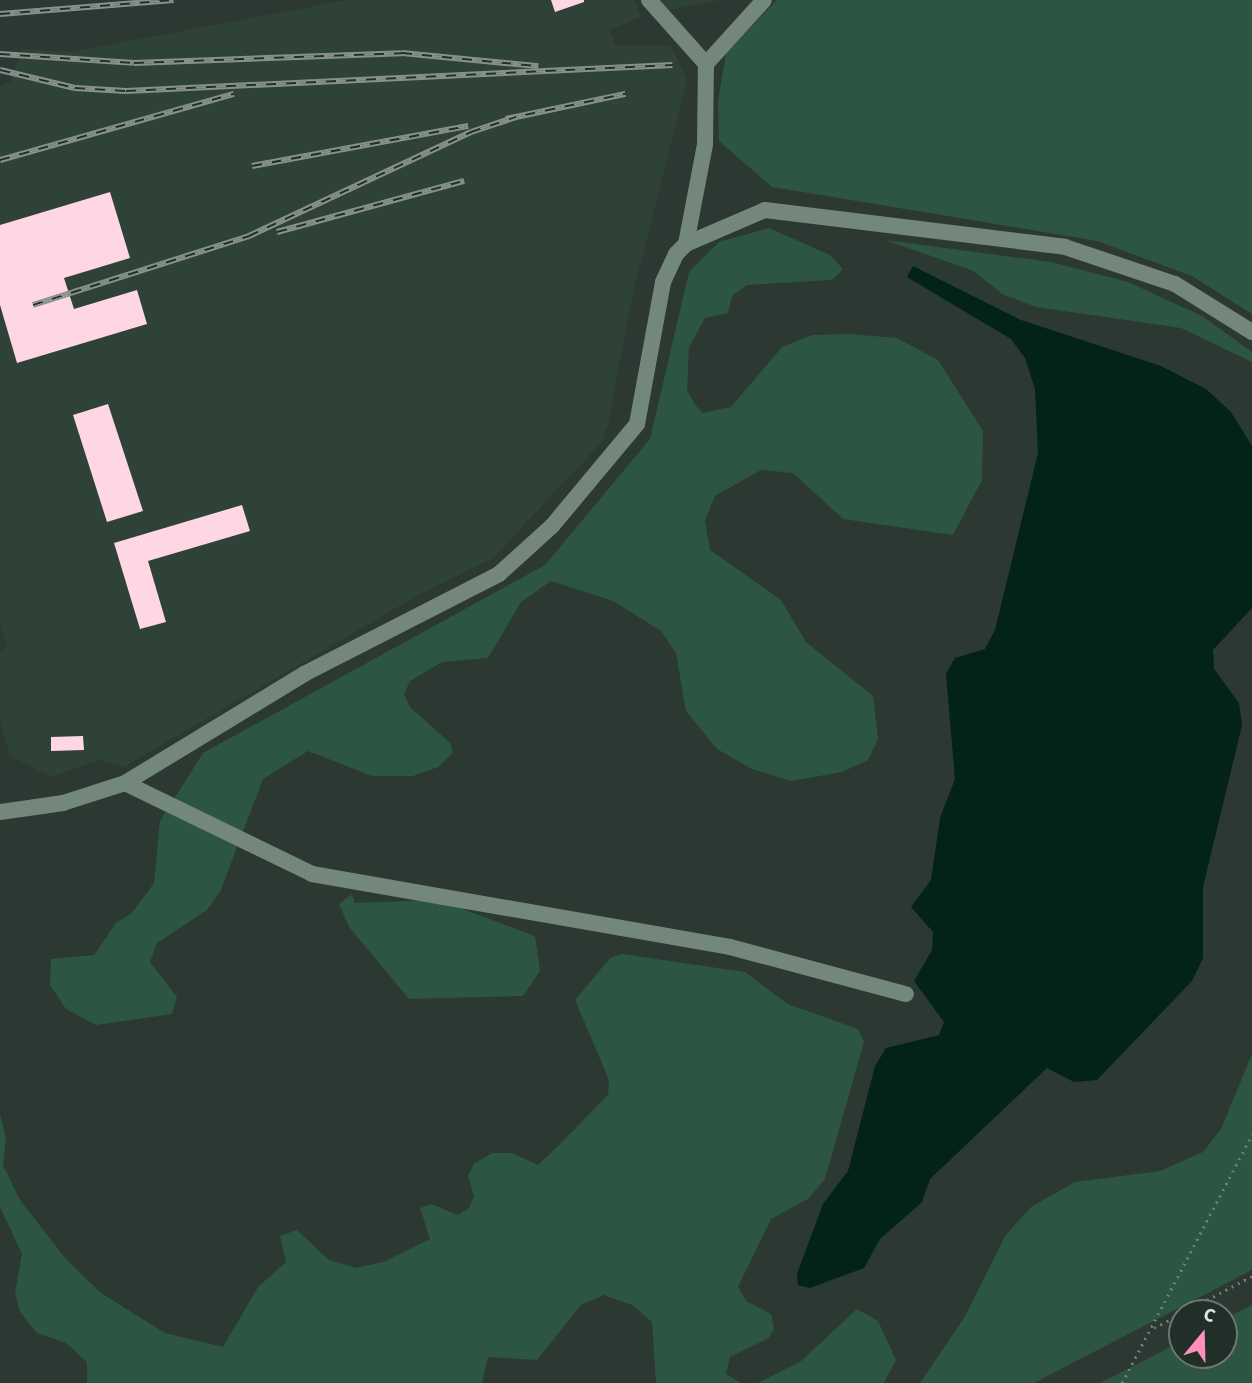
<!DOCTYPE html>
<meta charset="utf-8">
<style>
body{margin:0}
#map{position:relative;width:1252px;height:1383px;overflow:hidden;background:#2c3832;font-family:"Source Sans 3",sans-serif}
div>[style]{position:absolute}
.built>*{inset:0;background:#2f4238}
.green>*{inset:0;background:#2d5543}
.water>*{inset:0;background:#022316}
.building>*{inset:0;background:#fed6e4}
.path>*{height:2.5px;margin-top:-1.25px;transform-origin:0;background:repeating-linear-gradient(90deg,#727d78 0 2px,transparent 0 7px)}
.minor>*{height:16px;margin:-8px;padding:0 8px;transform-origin:8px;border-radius:8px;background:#74877d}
.rail>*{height:6px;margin-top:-3px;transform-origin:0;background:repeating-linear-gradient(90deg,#222e28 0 10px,#88928d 0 20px);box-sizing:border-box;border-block:2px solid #88928d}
span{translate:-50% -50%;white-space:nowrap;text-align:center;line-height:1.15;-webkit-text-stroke:7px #222e28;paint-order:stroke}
.north{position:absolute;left:1168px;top:1299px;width:70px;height:70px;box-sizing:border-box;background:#222e28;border:2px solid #6d7872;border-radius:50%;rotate:19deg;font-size:19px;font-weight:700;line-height:28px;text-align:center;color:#dee6e2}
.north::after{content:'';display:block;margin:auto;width:24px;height:32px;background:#fe8ebb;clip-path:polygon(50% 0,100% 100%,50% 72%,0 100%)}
</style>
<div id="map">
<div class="built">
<i style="clip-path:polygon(347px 0,634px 0,641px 17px,609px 30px,616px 46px,671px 46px,687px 80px,632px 298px,608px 424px,601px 443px,493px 558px,420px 594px,124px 767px,100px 760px,51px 777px,10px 756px,0 721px,0 653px,7px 646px,0 623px,0 86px,10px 82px,22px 49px,70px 52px)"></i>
<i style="clip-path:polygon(658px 0,720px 0,665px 11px)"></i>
</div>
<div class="green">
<i style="clip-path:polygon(777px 0,1252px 0,1252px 314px,1192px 276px,1097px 241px,772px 187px,719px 141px,718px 101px,726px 53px)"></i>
<i style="clip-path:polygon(769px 228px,830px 255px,843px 269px,832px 280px,747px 285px,732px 296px,728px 313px,705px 318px,689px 347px,687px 390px,696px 406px,703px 413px,731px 407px,782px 347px,812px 335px,850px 334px,897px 338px,938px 360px,983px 431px,982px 480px,953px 535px,843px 519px,793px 473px,761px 470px,715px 496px,705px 521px,710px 550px,781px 600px,806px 642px,873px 696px,878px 739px,868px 760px,842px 772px,791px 781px,752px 769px,717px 749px,686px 711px,676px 653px,661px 631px,613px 601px,551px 581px,521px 602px,488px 658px,442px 662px,410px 681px,404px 694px,410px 707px,450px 743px,453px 753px,438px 767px,413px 776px,372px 776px,308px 751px,263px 779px,220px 892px,207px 910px,157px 943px,150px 962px,177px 997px,172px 1014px,96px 1025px,66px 1009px,50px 985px,51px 959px,94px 955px,116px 923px,132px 913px,154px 883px,160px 821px,203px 753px,545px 565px,650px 439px,689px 272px,719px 242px)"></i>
<i style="clip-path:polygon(885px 240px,1051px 262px,1128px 282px,1202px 316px,1252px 352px,1252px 362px,1181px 328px,1036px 307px,1002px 294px,974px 271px)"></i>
<i style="clip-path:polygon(352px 894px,355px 903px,439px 900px,535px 936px,540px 971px,523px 996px,409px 999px,349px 927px,339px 904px)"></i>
<i style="clip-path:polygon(622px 954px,745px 972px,788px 1004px,858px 1029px,864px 1042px,825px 1179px,808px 1199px,771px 1219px,738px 1287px,746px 1301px,771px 1314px,774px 1329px,769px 1338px,730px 1357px,726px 1374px,741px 1383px,656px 1383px,652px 1322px,632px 1305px,604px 1295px,581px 1305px,537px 1360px,488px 1357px,482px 1383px,87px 1383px,87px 1362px,66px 1343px,37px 1333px,20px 1312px,15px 1293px,22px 1254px,0 1207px,0 1115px,6px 1138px,3px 1165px,20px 1200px,66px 1259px,101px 1293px,165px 1333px,223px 1347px,258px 1287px,286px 1262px,280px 1236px,297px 1230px,329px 1260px,356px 1268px,383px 1262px,430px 1239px,420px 1208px,431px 1204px,458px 1215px,469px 1208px,474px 1196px,468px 1176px,474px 1164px,492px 1153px,512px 1153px,538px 1165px,559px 1145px,608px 1095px,609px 1080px,575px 1000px,610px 958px)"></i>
<i style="clip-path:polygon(1252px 1054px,1252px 1270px,1034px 1383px,920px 1383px,964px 1318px,1005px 1236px,1031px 1207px,1075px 1182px,1160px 1171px,1203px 1152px,1221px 1129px)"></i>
<i style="clip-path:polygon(1252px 1305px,1252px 1383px,1100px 1383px,1182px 1341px,1182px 1355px,1224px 1355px,1224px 1319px)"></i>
<i style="clip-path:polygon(857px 1309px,878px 1321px,896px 1360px,884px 1383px,758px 1383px,801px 1361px)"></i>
</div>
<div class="water">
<i style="clip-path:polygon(913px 266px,1021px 320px,1161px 366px,1206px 389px,1231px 412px,1252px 446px,1252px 608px,1213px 650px,1214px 669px,1239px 703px,1242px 725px,1203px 887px,1203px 958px,1192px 981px,1097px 1080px,1074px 1082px,1047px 1068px,930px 1179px,922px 1202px,880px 1239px,864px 1268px,810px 1288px,798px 1285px,797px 1274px,823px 1204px,848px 1171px,875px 1066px,886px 1048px,939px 1035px,944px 1022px,914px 981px,932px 950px,933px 932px,911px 907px,931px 880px,940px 818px,955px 779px,946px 674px,955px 658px,985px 649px,995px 630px,1038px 453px,1035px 389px,1025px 358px,1011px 339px,907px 277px)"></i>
</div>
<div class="building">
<i style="clip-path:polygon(551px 0,584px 0,584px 2px,555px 12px)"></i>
<i style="clip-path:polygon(110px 192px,130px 258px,64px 278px,74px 309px,137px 290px,147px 324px,17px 363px,0 305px,0 225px)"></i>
<i style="clip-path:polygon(108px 404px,143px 511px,107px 522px,73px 415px)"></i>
<i style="clip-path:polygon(242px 505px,250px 531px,148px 561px,166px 622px,140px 629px,114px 543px)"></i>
<i style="clip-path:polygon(83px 736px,84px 750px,51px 751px,51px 737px)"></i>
</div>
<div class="path">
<i style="left:1182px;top:1313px;width:79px;rotate:-27.9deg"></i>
<i style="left:1154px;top:1328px;width:32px;rotate:-28deg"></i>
<i style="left:1122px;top:1383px;width:281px;rotate:-62.4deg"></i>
</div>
<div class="minor">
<i style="left:649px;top:0;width:86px;rotate:48.3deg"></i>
<i style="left:686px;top:244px;width:102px;rotate:-79.2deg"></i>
<i style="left:705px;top:144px;width:80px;rotate:-89.3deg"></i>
<i style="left:706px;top:64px;width:86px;rotate:-47.8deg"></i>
<i style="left:125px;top:783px;width:208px;rotate:25.9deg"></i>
<i style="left:312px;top:874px;width:424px;rotate:9.9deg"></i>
<i style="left:730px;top:947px;width:182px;rotate:15deg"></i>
<i style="left:0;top:812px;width:64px;rotate:-8.1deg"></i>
<i style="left:63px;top:803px;width:65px;rotate:-17.9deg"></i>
<i style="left:125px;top:783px;width:210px;rotate:-31.3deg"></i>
<i style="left:304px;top:674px;width:219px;rotate:-27.1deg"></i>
<i style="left:499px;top:574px;width:72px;rotate:-42.2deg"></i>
<i style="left:552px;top:526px;width:133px;rotate:-50.2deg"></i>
<i style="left:637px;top:424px;width:144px;rotate:-79.6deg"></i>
<i style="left:663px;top:282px;width:31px;rotate:-65deg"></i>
<i style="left:676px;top:254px;width:14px;rotate:-45deg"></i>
<i style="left:686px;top:244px;width:86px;rotate:-23.3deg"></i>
<i style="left:765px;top:210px;width:302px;rotate:7deg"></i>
<i style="left:1065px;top:247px;width:116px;rotate:18.6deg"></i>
<i style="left:1175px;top:284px;width:91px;rotate:31.9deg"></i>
</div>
<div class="rail">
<i style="left:0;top:14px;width:174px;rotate:-4.6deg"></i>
<i style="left:0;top:54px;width:134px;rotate:3.8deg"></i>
<i style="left:134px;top:63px;width:268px;rotate:-2.1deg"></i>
<i style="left:402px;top:53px;width:137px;rotate:5.5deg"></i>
<i style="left:0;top:70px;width:77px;rotate:13.5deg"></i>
<i style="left:75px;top:88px;width:51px;rotate:3.4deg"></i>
<i style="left:126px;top:91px;width:547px;rotate:-2.73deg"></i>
<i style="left:506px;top:119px;width:122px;rotate:-11.9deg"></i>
<i style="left:0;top:160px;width:243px;rotate:-15.8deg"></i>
<i style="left:252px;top:166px;width:220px;rotate:-10.5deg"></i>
<i style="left:277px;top:232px;width:194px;rotate:-15.3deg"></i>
<i style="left:33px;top:305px;width:227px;rotate:-17.7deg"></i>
<i style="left:249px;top:236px;width:245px;rotate:-25.1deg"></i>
<i style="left:471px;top:132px;width:47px;rotate:-18.4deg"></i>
</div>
<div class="north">С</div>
</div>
